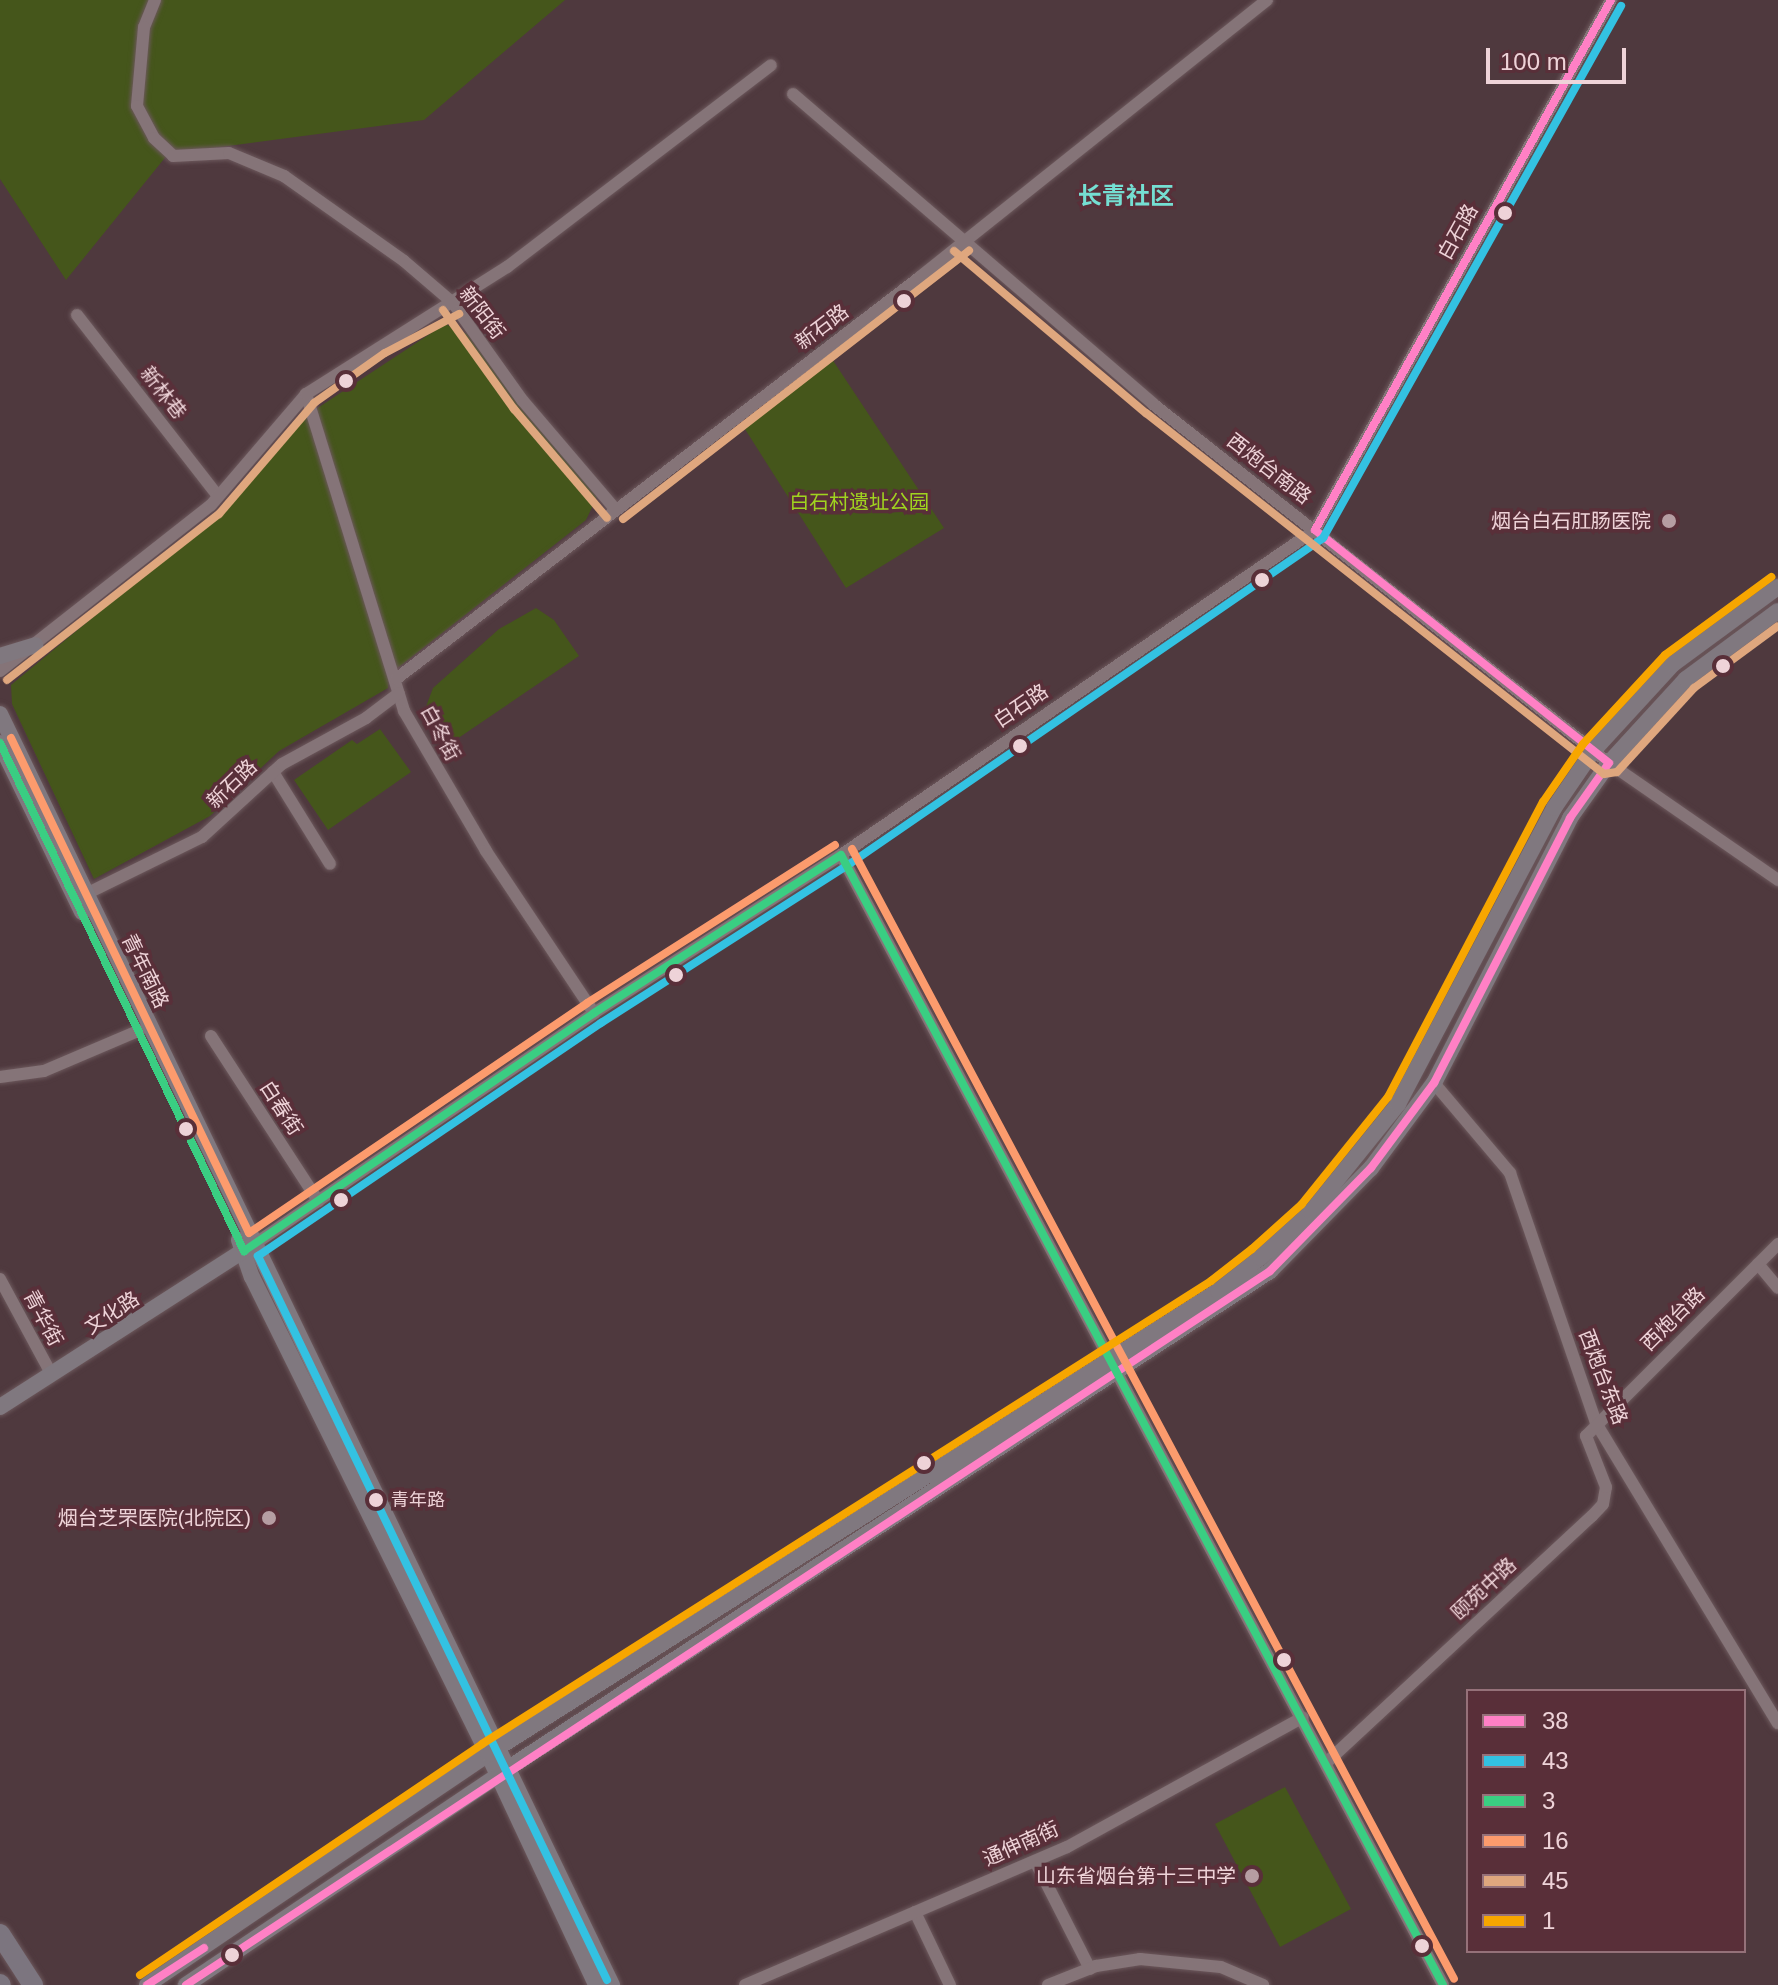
<!DOCTYPE html>
<meta charset="utf-8">
<style>
body{margin:0}
#map{position:relative;width:1778px;height:1985px;overflow:hidden;background:#4f393e;font-family:Arial,"Noto Sans SC",sans-serif}
div>[style]{position:absolute}
.green>*{inset:0;background:#45561b}
.roads{filter:drop-shadow(0 0 2px #6c585c) drop-shadow(0 0 2px #6c585c)}
.minor>*{height:12px;margin:-6px;padding:0 6px;transform-origin:6px;border-radius:6px;background:#857478}
.major>*{height:16px;margin:-8px;padding:0 8px;transform-origin:8px;border-radius:8px;background:#80787f}
.highway>*{height:20px;margin:-10px;padding:0 10px;transform-origin:10px;border-radius:10px;background:#7c757f}
.bus-1>*{height:8px;margin:-4px;padding:0 4px;transform-origin:4px;border-radius:4px;background:#ff80c5}
.bus-2>*{height:8px;margin:-4px;padding:0 4px;transform-origin:4px;border-radius:4px;background:#33c2e2}
.bus-3>*{height:8px;margin:-4px;padding:0 4px;transform-origin:4px;border-radius:4px;background:#3ace82}
.bus-4>*{height:8px;margin:-4px;padding:0 4px;transform-origin:4px;border-radius:4px;background:#fc9b6d}
.bus-5>*{height:8px;margin:-4px;padding:0 4px;transform-origin:4px;border-radius:4px;background:#dfa77e}
.bus-6>*{height:8px;margin:-4px;padding:0 4px;transform-origin:4px;border-radius:4px;background:#f7a600}
.dots>*{width:22px;height:22px;translate:-50% -50%;box-sizing:border-box;border:4px solid #592f39;border-radius:50%}
span{translate:-50% -50%;white-space:nowrap;text-align:center;line-height:1.15;-webkit-text-stroke:7px #592f39;paint-order:stroke}
.bus-label{font-size:18px;color:#eed3d8}
.left{translate:0 -50%;text-align:left}
.street-label{font-size:20px;color:#eed3d8}
.park-label{font-size:20px;color:#a0d41f}
.poi-label{font-size:20px;color:#eed3d8}
.right{translate:-100% -50%;text-align:right}
.quarter-label{font-size:24px;color:#75ded2;font-weight:700}
.legend{position:absolute;left:1466px;top:1689px;width:280px;height:264px;box-sizing:border-box;background:#592f39;border:2px solid #957179;margin:0;padding:10px 14px;list-style:none;font-size:24px;color:#eed3d8}
.legend li{display:flex;align-items:center;gap:16px;height:40px}
.legend b{width:40px;border:2px solid #957179}
.scale{position:absolute;left:1486px;top:48px;width:140px;height:36px;box-sizing:border-box;border:4px solid #eed3d8;border-top:0;padding-left:10px;font-size:24px;line-height:28px;white-space:nowrap;color:#eed3d8;-webkit-text-stroke:6px #592f39;paint-order:stroke}
</style>
<div id="map">
<div class="green">
<i style="clip-path:polygon(0 0,565px 0,424px 120px,168px 154px,66px 280px,0 179px)"></i>
<i style="clip-path:polygon(445px 324px,467px 334px,520px 407px,597px 497px,586px 520px,390px 674px,388px 688px,279px 751px,210px 816px,94px 879px,12px 704px,11px 685px,224px 509px,301px 419px)"></i>
<i style="clip-path:polygon(830px 356px,944px 528px,846px 588px,743px 426px)"></i>
<i style="clip-path:polygon(536px 608px,554px 620px,579px 656px,451px 743px,443px 740px,424px 712px,433px 688px,499px 629px)"></i>
<i style="clip-path:polygon(380px 729px,411px 772px,328px 830px,294px 780px,352px 740px,357px 744px)"></i>
<i style="clip-path:polygon(1285px 1787px,1351px 1909px,1280px 1947px,1215px 1824px)"></i>
</div>
<div class="roads">
<div class="minor">
<i style="left:155px;top:0;width:29px;rotate:112deg"></i>
<i style="left:144px;top:27px;width:79px;rotate:95.1deg"></i>
<i style="left:137px;top:106px;width:36px;rotate:62deg"></i>
<i style="left:154px;top:138px;width:26px;rotate:43deg"></i>
<i style="left:173px;top:156px;width:56px;rotate:-3.1deg"></i>
<i style="left:229px;top:153px;width:60px;rotate:22.7deg"></i>
<i style="left:284px;top:176px;width:147px;rotate:35.3deg"></i>
<i style="left:404px;top:261px;width:65px;rotate:40.6deg"></i>
<i style="left:453px;top:303px;width:120px;rotate:54.5deg"></i>
<i style="left:523px;top:401px;width:143px;rotate:49.5deg"></i>
<i style="left:793px;top:94px;width:475px;rotate:40.7deg"></i>
<i style="left:1153px;top:404px;width:580px;rotate:38.21deg"></i>
<i style="left:1609px;top:763px;width:206px;rotate:34.7deg"></i>
<i style="left:77px;top:315px;width:229px;rotate:52.1deg"></i>
<i style="left:306px;top:394px;width:332px;rotate:72.8deg"></i>
<i style="left:404px;top:711px;width:162px;rotate:59.6deg"></i>
<i style="left:486px;top:851px;width:195px;rotate:56.3deg"></i>
<i style="left:0;top:671px;width:268px;rotate:-38.2deg"></i>
<i style="left:211px;top:505px;width:146px;rotate:-49.4deg"></i>
<i style="left:306px;top:394px;width:238px;rotate:-32.3deg"></i>
<i style="left:507px;top:267px;width:332px;rotate:-37.4deg"></i>
<i style="left:396px;top:679px;width:660px;rotate:-37.49deg"></i>
<i style="left:920px;top:277px;width:444px;rotate:-38.6deg"></i>
<i style="left:273px;top:772px;width:108px;rotate:58.2deg"></i>
<i style="left:841px;top:855px;width:1280px;rotate:61.95deg"></i>
<i style="left:86px;top:894px;width:129px;rotate:-26.2deg"></i>
<i style="left:202px;top:837px;width:108px;rotate:-42.4deg"></i>
<i style="left:282px;top:764px;width:96px;rotate:-28.7deg"></i>
<i style="left:366px;top:718px;width:41px;rotate:-37.1deg"></i>
<i style="left:211px;top:1036px;width:197px;rotate:57deg"></i>
<i style="left:0;top:1077px;width:44px;rotate:-7.8deg"></i>
<i style="left:44px;top:1071px;width:104px;rotate:-23.1deg"></i>
<i style="left:1434px;top:1083px;width:118px;rotate:49.8deg"></i>
<i style="left:1510px;top:1173px;width:264px;rotate:71deg"></i>
<i style="left:1596px;top:1423px;width:351px;rotate:58.8deg"></i>
<i style="left:253px;top:1245px;width:412px;rotate:-34.2deg"></i>
<i style="left:594px;top:1013px;width:293px;rotate:-32.6deg"></i>
<i style="left:841px;top:855px;width:575px;rotate:-34.44deg"></i>
<i style="left:1315px;top:530px;width:607px;rotate:-60.82deg"></i>
<i style="left:1758px;top:1264px;width:31px;rotate:50deg"></i>
<i style="left:0;top:1279px;width:109px;rotate:61.6deg"></i>
<i style="left:1327px;top:1762px;width:362px;rotate:-42.9deg"></i>
<i style="left:1592px;top:1516px;width:16px;rotate:-47deg"></i>
<i style="left:1603px;top:1504px;width:17px;rotate:-80deg"></i>
<i style="left:1606px;top:1487px;width:55px;rotate:-111.4deg"></i>
<i style="left:1586px;top:1436px;width:272px;rotate:-45deg"></i>
<i style="left:1035px;top:1861px;width:121px;rotate:63deg"></i>
<i style="left:915px;top:1912px;width:81px;rotate:64.4deg"></i>
<i style="left:745px;top:1985px;width:350px;rotate:-23.2deg"></i>
<i style="left:1067px;top:1847px;width:269px;rotate:-28.8deg"></i>
<i style="left:1048px;top:1985px;width:52px;rotate:-21.6deg"></i>
<i style="left:1096px;top:1966px;width:45px;rotate:-9deg"></i>
<i style="left:1140px;top:1959px;width:81px;rotate:5.6deg"></i>
<i style="left:1221px;top:1967px;width:46px;rotate:23.2deg"></i>
</div>
<div class="major">
<i style="left:0;top:656px;width:37px;rotate:-17deg"></i>
<i style="left:0;top:714px;width:1411px;rotate:64.29deg"></i>
<i style="left:0;top:743px;width:188px;rotate:64.1deg"></i>
<i style="left:239px;top:1240px;width:39px;rotate:71deg"></i>
<i style="left:252px;top:1277px;width:532px;rotate:63.68deg"></i>
<i style="left:488px;top:1754px;width:255px;rotate:64.9deg"></i>
<i style="left:0;top:1407px;width:298px;rotate:-32.7deg"></i>
<i style="left:147px;top:1985px;width:412px;rotate:-34.1deg"></i>
<i style="left:488px;top:1754px;width:864px;rotate:-32.38deg"></i>
<i style="left:1218px;top:1291px;width:53px;rotate:-38.2deg"></i>
<i style="left:1260px;top:1258px;width:69px;rotate:-42deg"></i>
<i style="left:1311px;top:1212px;width:139px;rotate:-51.1deg"></i>
<i style="left:1398px;top:1104px;width:335px;rotate:-62.2deg"></i>
<i style="left:1554px;top:808px;width:69px;rotate:-55.6deg"></i>
<i style="left:1593px;top:751px;width:118px;rotate:-47.4deg"></i>
<i style="left:1673px;top:664px;width:130px;rotate:-36.3deg"></i>
<i style="left:186px;top:1985px;width:376px;rotate:-33.9deg"></i>
<i style="left:498px;top:1775px;width:922px;rotate:-33.14deg"></i>
<i style="left:1270px;top:1271px;width:144px;rotate:-45.6deg"></i>
<i style="left:1371px;top:1168px;width:106px;rotate:-53.5deg"></i>
<i style="left:1434px;top:1083px;width:298px;rotate:-62.8deg"></i>
<i style="left:1570px;top:818px;width:67px;rotate:-54.7deg"></i>
<i style="left:1609px;top:763px;width:114px;rotate:-47.5deg"></i>
<i style="left:1686px;top:679px;width:114px;rotate:-36.5deg"></i>
</div>
<div class="highway">
<i style="left:0;top:1934px;width:61px;rotate:57.1deg"></i>
<i style="left:0;top:1984px;width:1px;rotate:45deg"></i>
</div>
</div>
<div class="bus-1">
<i style="left:1315px;top:530px;width:607px;rotate:-60.82deg"></i>
<i style="left:147px;top:1985px;width:68px;rotate:-33deg"></i>
<i style="left:186px;top:1985px;width:1298px;rotate:-33.37deg"></i>
<i style="left:1270px;top:1271px;width:144px;rotate:-45.6deg"></i>
<i style="left:1371px;top:1168px;width:106px;rotate:-53.5deg"></i>
<i style="left:1434px;top:1083px;width:298px;rotate:-62.8deg"></i>
<i style="left:1570px;top:818px;width:67px;rotate:-54.7deg"></i>
<i style="left:1609px;top:763px;width:375px;rotate:-141.6deg"></i>
</div>
<div class="bus-2">
<i style="left:607px;top:1980px;width:804px;rotate:-115.74deg"></i>
<i style="left:258px;top:1256px;width:415px;rotate:-34.2deg"></i>
<i style="left:601px;top:1023px;width:293px;rotate:-32.6deg"></i>
<i style="left:848px;top:865px;width:577px;rotate:-34.54deg"></i>
<i style="left:1323px;top:538px;width:610px;rotate:-60.74deg"></i>
</div>
<div class="bus-3">
<i style="left:0;top:743px;width:564px;rotate:64.34deg"></i>
<i style="left:244px;top:1251px;width:423px;rotate:-34.2deg"></i>
<i style="left:594px;top:1013px;width:293px;rotate:-32.6deg"></i>
<i style="left:841px;top:855px;width:1280px;rotate:61.95deg"></i>
</div>
<div class="bus-4">
<i style="left:11px;top:738px;width:549px;rotate:64.32deg"></i>
<i style="left:249px;top:1233px;width:409px;rotate:-34.2deg"></i>
<i style="left:587px;top:1003px;width:294px;rotate:-32.5deg"></i>
<i style="left:852px;top:849px;width:1280px;rotate:61.95deg"></i>
</div>
<div class="bus-5">
<i style="left:954px;top:251px;width:251px;rotate:40.2deg"></i>
<i style="left:1146px;top:413px;width:583px;rotate:38.25deg"></i>
<i style="left:1604px;top:774px;width:13px;rotate:-9deg"></i>
<i style="left:1617px;top:772px;width:114px;rotate:-47.5deg"></i>
<i style="left:1694px;top:688px;width:104px;rotate:-36.4deg"></i>
<i style="left:443px;top:310px;width:122px;rotate:54.4deg"></i>
<i style="left:514px;top:409px;width:143px;rotate:49.5deg"></i>
<i style="left:623px;top:519px;width:438px;rotate:-37.8deg"></i>
<i style="left:7px;top:680px;width:269px;rotate:-38.1deg"></i>
<i style="left:219px;top:514px;width:146px;rotate:-49.4deg"></i>
<i style="left:314px;top:403px;width:87px;rotate:-35.2deg"></i>
<i style="left:385px;top:353px;width:84px;rotate:-27.8deg"></i>
</div>
<div class="bus-6">
<i style="left:140px;top:1975px;width:413px;rotate:-34deg"></i>
<i style="left:482px;top:1744px;width:864px;rotate:-32.42deg"></i>
<i style="left:1211px;top:1281px;width:52px;rotate:-38deg"></i>
<i style="left:1252px;top:1249px;width:67px;rotate:-42deg"></i>
<i style="left:1302px;top:1204px;width:137px;rotate:-51.2deg"></i>
<i style="left:1388px;top:1097px;width:333px;rotate:-62.3deg"></i>
<i style="left:1543px;top:802px;width:70px;rotate:-55.4deg"></i>
<i style="left:1583px;top:744px;width:121px;rotate:-47.3deg"></i>
<i style="left:1665px;top:655px;width:132px;rotate:-36.3deg"></i>
</div>
<div class="dots">
<i style="left:1505px;top:213px;background:#eed3d8"></i>
<i style="left:904px;top:301px;background:#eed3d8"></i>
<i style="left:346px;top:381px;background:#eed3d8"></i>
<i style="left:1669px;top:521px;background:#b69da2"></i>
<i style="left:1262px;top:580px;background:#eed3d8"></i>
<i style="left:1723px;top:666px;background:#eed3d8"></i>
<i style="left:1020px;top:746px;background:#eed3d8"></i>
<i style="left:676px;top:975px;background:#eed3d8"></i>
<i style="left:186px;top:1129px;background:#eed3d8"></i>
<i style="left:341px;top:1200px;background:#eed3d8"></i>
<i style="left:924px;top:1463px;background:#eed3d8"></i>
<i style="left:376px;top:1500px;background:#eed3d8"></i>
<i style="left:269px;top:1518px;background:#b69da2"></i>
<i style="left:1284px;top:1660px;background:#eed3d8"></i>
<i style="left:1252px;top:1876px;background:#b69da2"></i>
<i style="left:1422px;top:1946px;background:#eed3d8"></i>
<i style="left:232px;top:1955px;background:#eed3d8"></i>
</div>
<div class="bus-label">
<span class="left" style="left:391px;top:1500px">青年路</span>
</div>
<div class="street-label">
<span style="left:1458px;top:232px;rotate:-61deg">白石路</span>
<span style="left:482px;top:313px;rotate:52deg">新阳街</span>
<span style="left:822px;top:327px;rotate:-37deg">新石路</span>
<span style="left:163px;top:393px;rotate:52deg">新林巷</span>
<span style="left:1269px;top:469px;rotate:38deg">西炮台南路</span>
<span style="left:1021px;top:706px;rotate:-34deg">白石路</span>
<span style="left:440px;top:733px;rotate:61deg">白冬街</span>
<span style="left:232px;top:784px;rotate:-44deg">新石路</span>
<span style="left:145px;top:971px;rotate:64deg">青年南路</span>
<span style="left:281px;top:1108px;rotate:57deg">白春街</span>
<span style="left:112px;top:1313px;rotate:-33deg">文化路</span>
<span style="left:43px;top:1318px;rotate:62deg">青华街</span>
<span style="left:1673px;top:1319px;rotate:-45deg">西炮台路</span>
<span style="left:1603px;top:1377px;rotate:69deg">西炮台东路</span>
<span style="left:1484px;top:1589px;rotate:-43deg">颐苑中路</span>
<span style="left:1021px;top:1844px;rotate:-24deg">通伸南街</span>
</div>
<div class="park-label">
<span style="left:859px;top:502px">白石村遗址公园</span>
</div>
<div class="poi-label">
<span class="right" style="left:1651px;top:521px">烟台白石肛肠医院</span>
<span class="right" style="left:251px;top:1518px">烟台芝罘医院(北院区)</span>
<span class="right" style="left:1236px;top:1876px">山东省烟台第十三中学</span>
</div>
<div class="quarter-label">
<span style="left:1126px;top:196px">长青社区</span>
</div>
<ul class="legend">
<li><b style="height:10px;background:#ff80c5"></b>38</li>
<li><b style="height:10px;background:#33c2e2"></b>43</li>
<li><b style="height:10px;background:#3ace82"></b>3</li>
<li><b style="height:10px;background:#fc9b6d"></b>16</li>
<li><b style="height:10px;background:#dfa77e"></b>45</li>
<li><b style="height:10px;background:#f7a600"></b>1</li>
</ul>
<div class="scale">100 m</div>
</div>
